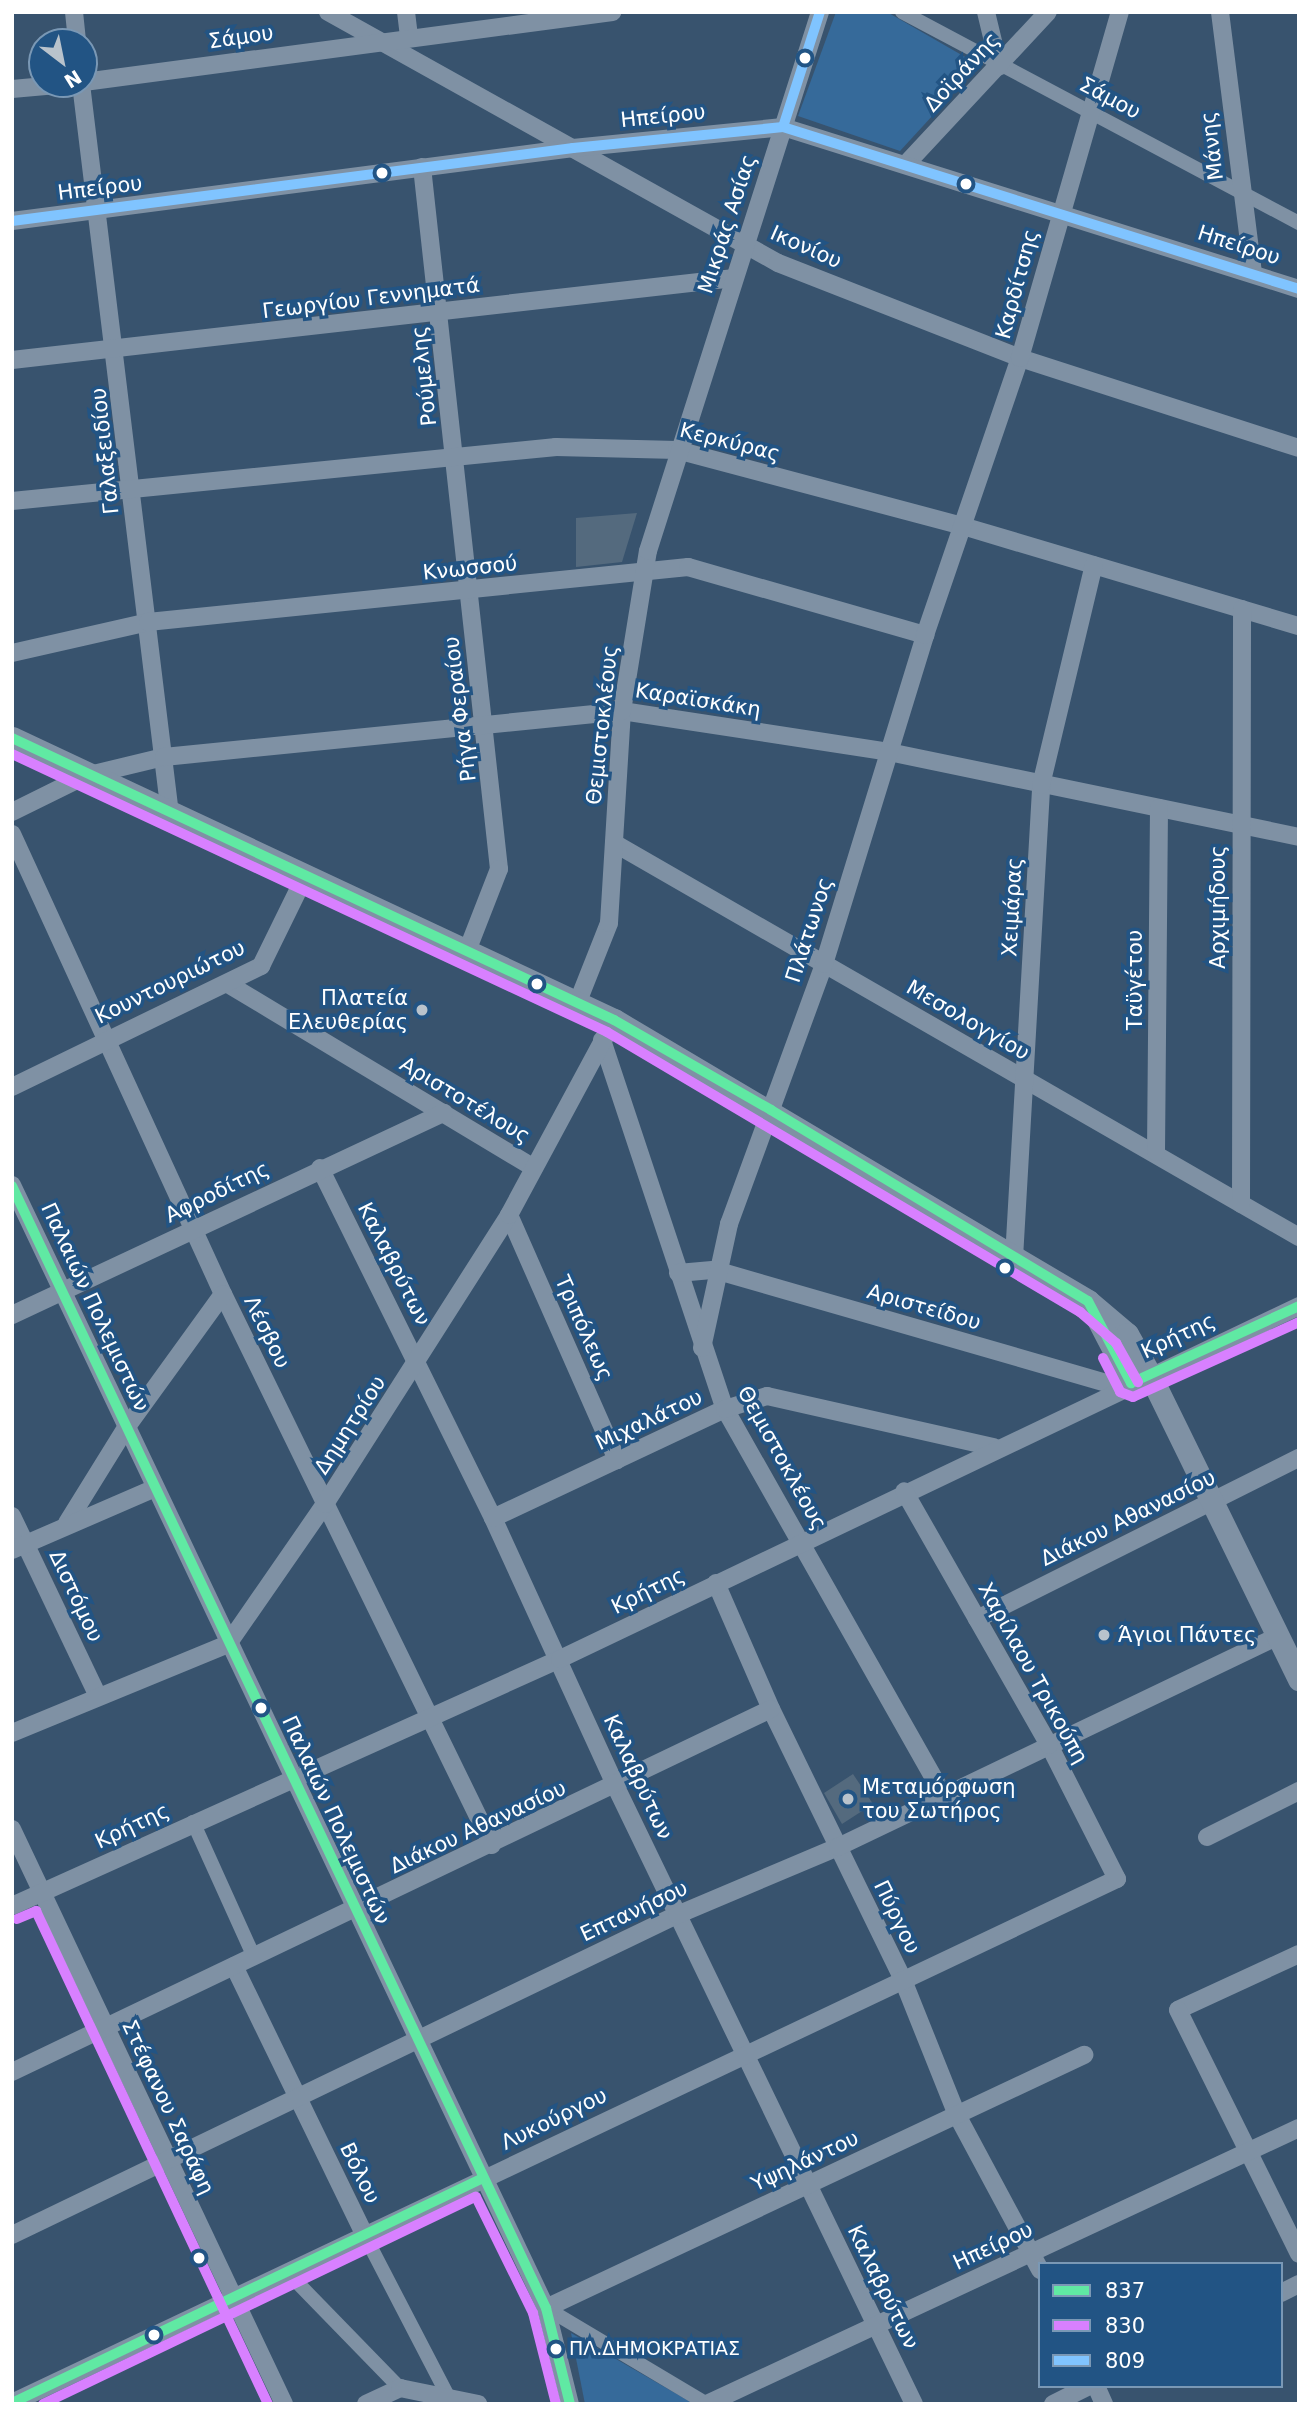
<!DOCTYPE html>
<meta charset="utf-8">
<style>
body{margin:0}
#map{position:relative;width:1311px;height:2416px;overflow:hidden;background:#38536e;font-family:"DejaVu Sans",sans-serif}
div>[style]{position:absolute}
.green>*{inset:0;background:#366a9a}
.building>*{inset:0;background:#546a7e}
.pedestrian>*{height:14px;margin:-7px;padding:0 7px;transform-origin:7px;border-radius:7px;background:#7f91a4}
.minor>*{height:18px;margin:-9px;padding:0 9px;transform-origin:9px;border-radius:9px;background:#7f91a4}
.tertiary>*{height:23px;margin:-11.5px;padding:0 11.5px;transform-origin:11.5px;border-radius:11.5px;background:#7f91a4}
.bus-1>*{height:10px;margin:-5px;padding:0 5px;transform-origin:5px;border-radius:5px;background:#60e9a3}
.bus-2>*{height:10px;margin:-5px;padding:0 5px;transform-origin:5px;border-radius:5px;background:#d880ff}
.bus-3>*{height:10px;margin:-5px;padding:0 5px;transform-origin:5px;border-radius:5px;background:#80c4ff}
.dots>*{width:19px;height:19px;translate:-50% -50%;box-sizing:border-box;border:4px solid #225484;border-radius:50%}
span{translate:-50% -50%;white-space:nowrap;text-align:center;line-height:1.15;-webkit-text-stroke:7px #225484;paint-order:stroke}
.bus-label{font-size:19px;color:#fff}
.left{translate:0 -50%;text-align:left}
.street-label{font-size:21px;color:#fff}
.poi-label{font-size:21px;color:#fff}
.right{translate:-100% -50%;text-align:right}
.frame{position:absolute;inset:0;border:14px solid #fff;pointer-events:none}
.legend{position:absolute;left:1038px;top:2262px;width:245px;height:126px;box-sizing:border-box;background:#225484;border:2px solid #7a98b5;margin:0;padding:9px 12px;list-style:none;font-size:21px;color:#fff}
.legend li{display:flex;align-items:center;gap:14px;height:35px}
.legend b{width:35px;border:2px solid #7a98b5}
.north{position:absolute;left:28px;top:28px;width:70px;height:70px;box-sizing:border-box;background:#225484;border:2px solid #7a98b5;border-radius:50%;rotate:148deg;font-size:19px;font-weight:700;line-height:28px;text-align:center;color:#fff}
.north::after{content:'';display:block;margin:auto;width:24px;height:32px;background:#b9c3cc;clip-path:polygon(50% 0,100% 100%,50% 72%,0 100%)}
</style>
<div id="map">
<div class="green">
<i style="clip-path:polygon(836px 12px,887px 12px,979px 65px,900px 151px,798px 116px)"></i>
<i style="clip-path:polygon(571px 2333px,694px 2404px,585px 2404px)"></i>
</div>
<div class="building">
<i style="clip-path:polygon(637px 513px,622px 562px,576px 567px,576px 518px)"></i>
<i style="clip-path:polygon(853px 1774px,873px 1804px,842px 1824px,824px 1793px)"></i>
</div>
<div class="pedestrian">
<i style="left:902px;top:12px;width:450px;rotate:28deg"></i>
<i style="left:193px;top:1822px;width:148px;rotate:65.7deg"></i>
<i style="left:365px;top:2236px;width:182px;rotate:62.6deg"></i>
<i style="left:288px;top:2273px;width:161px;rotate:45.8deg"></i>
<i style="left:546px;top:2308px;width:187px;rotate:30.8deg"></i>
</div>
<div class="minor">
<i style="left:74px;top:12px;width:30px;rotate:84deg"></i>
<i style="left:328px;top:12px;width:515px;rotate:29.15deg"></i>
<i style="left:778px;top:263px;width:260px;rotate:21.4deg"></i>
<i style="left:1020px;top:358px;width:293px;rotate:17.9deg"></i>
<i style="left:406px;top:12px;width:24px;rotate:83deg"></i>
<i style="left:986px;top:12px;width:56px;rotate:76.5deg"></i>
<i style="left:1220px;top:12px;width:264px;rotate:82.8deg"></i>
<i style="left:84px;top:82px;width:533px;rotate:-7.55deg"></i>
<i style="left:81px;top:84px;width:735px;rotate:83.05deg"></i>
<i style="left:12px;top:89px;width:56px;rotate:-5.1deg"></i>
<i style="left:908px;top:162px;width:205px;rotate:-47deg"></i>
<i style="left:422px;top:167px;width:706px;rotate:83.74deg"></i>
<i style="left:499px;top:869px;width:88px;rotate:111.3deg"></i>
<i style="left:12px;top:221px;width:566px;rotate:-7.41deg"></i>
<i style="left:573px;top:148px;width:211px;rotate:-5.7deg"></i>
<i style="left:783px;top:127px;width:541px;rotate:17.43deg"></i>
<i style="left:12px;top:360px;width:727px;rotate:-6.48deg"></i>
<i style="left:12px;top:501px;width:547px;rotate:-5.67deg"></i>
<i style="left:556px;top:447px;width:121px;rotate:1.4deg"></i>
<i style="left:677px;top:450px;width:299px;rotate:14.9deg"></i>
<i style="left:966px;top:527px;width:347px;rotate:16.6deg"></i>
<i style="left:12px;top:653px;width:139px;rotate:-12.8deg"></i>
<i style="left:148px;top:622px;width:543px;rotate:-5.82deg"></i>
<i style="left:688px;top:567px;width:247px;rotate:16deg"></i>
<i style="left:12px;top:812px;width:81px;rotate:-26.3deg"></i>
<i style="left:85px;top:776px;width:81px;rotate:-13.5deg"></i>
<i style="left:164px;top:757px;width:460px;rotate:-5.7deg"></i>
<i style="left:622px;top:711px;width:270px;rotate:8.7deg"></i>
<i style="left:889px;top:752px;width:419px;rotate:11.7deg"></i>
<i style="left:12px;top:834px;width:506px;rotate:65.36deg"></i>
<i style="left:223px;top:1294px;width:613px;rotate:63.98deg"></i>
<i style="left:614px;top:843px;width:790px;rotate:29.91deg"></i>
<i style="left:228px;top:984px;width:357px;rotate:31deg"></i>
<i style="left:577px;top:1004px;width:87px;rotate:-68.4deg"></i>
<i style="left:609px;top:923px;width:212px;rotate:-86.5deg"></i>
<i style="left:622px;top:711px;width:162px;rotate:-80.8deg"></i>
<i style="left:648px;top:551px;width:566px;rotate:-72.3deg"></i>
<i style="left:602px;top:1040px;width:389px;rotate:71.6deg"></i>
<i style="left:725px;top:1409px;width:447px;rotate:60.5deg"></i>
<i style="left:12px;top:1087px;width:277px;rotate:-25.9deg"></i>
<i style="left:261px;top:966px;width:100px;rotate:-63.9deg"></i>
<i style="left:1156px;top:1152px;width:344px;rotate:-89.5deg"></i>
<i style="left:320px;top:1168px;width:390px;rotate:63.7deg"></i>
<i style="left:493px;top:1518px;width:296px;rotate:65.4deg"></i>
<i style="left:616px;top:1787px;width:685px;rotate:64.22deg"></i>
<i style="left:12px;top:1185px;width:1243px;rotate:64.57deg"></i>
<i style="left:546px;top:2308px;width:99px;rotate:76deg"></i>
<i style="left:1241px;top:1204px;width:595px;rotate:-89.9deg"></i>
<i style="left:509px;top:1215px;width:268px;rotate:66.2deg"></i>
<i style="left:1014px;top:1258px;width:474px;rotate:-86.7deg"></i>
<i style="left:1041px;top:785px;width:226px;rotate:-76.5deg"></i>
<i style="left:678px;top:1273px;width:37px;rotate:-5deg"></i>
<i style="left:715px;top:1270px;width:423px;rotate:16.1deg"></i>
<i style="left:12px;top:1315px;width:477px;rotate:-25.1deg"></i>
<i style="left:702px;top:1348px;width:127px;rotate:-77.7deg"></i>
<i style="left:729px;top:1224px;width:277px;rotate:-69.9deg"></i>
<i style="left:824px;top:964px;width:344px;rotate:-72.9deg"></i>
<i style="left:925px;top:635px;width:293px;rotate:-71.1deg"></i>
<i style="left:1020px;top:358px;width:360px;rotate:-73.9deg"></i>
<i style="left:12px;top:1516px;width:199px;rotate:64.5deg"></i>
<i style="left:493px;top:1518px;width:256px;rotate:-25.2deg"></i>
<i style="left:725px;top:1409px;width:44px;rotate:-17.2deg"></i>
<i style="left:767px;top:1396px;width:233px;rotate:12.7deg"></i>
<i style="left:67px;top:1523px;width:112px;rotate:-58.2deg"></i>
<i style="left:126px;top:1428px;width:165px;rotate:-54.1deg"></i>
<i style="left:12px;top:1550px;width:156px;rotate:-23.4deg"></i>
<i style="left:716px;top:1583px;width:137px;rotate:66.4deg"></i>
<i style="left:771px;top:1709px;width:301px;rotate:64deg"></i>
<i style="left:903px;top:1980px;width:145px;rotate:68.2deg"></i>
<i style="left:957px;top:2115px;width:176px;rotate:61.8deg"></i>
<i style="left:977px;top:1619px;width:360px;rotate:-26.6deg"></i>
<i style="left:12px;top:1733px;width:234px;rotate:-22.4deg"></i>
<i style="left:228px;top:1644px;width:170px;rotate:-55.3deg"></i>
<i style="left:325px;top:1504px;width:343px;rotate:-57.5deg"></i>
<i style="left:509px;top:1215px;width:221px;rotate:-61.7deg"></i>
<i style="left:12px;top:1829px;width:636px;rotate:64.68deg"></i>
<i style="left:1207px;top:1837px;width:103px;rotate:-26.6deg"></i>
<i style="left:12px;top:1906px;width:601px;rotate:-24.26deg"></i>
<i style="left:560px;top:1659px;width:819px;rotate:-25.53deg"></i>
<i style="left:1299px;top:1954px;width:133px;rotate:155.2deg"></i>
<i style="left:1178px;top:2010px;width:272px;rotate:63.6deg"></i>
<i style="left:234px;top:1966px;width:300px;rotate:64.1deg"></i>
<i style="left:12px;top:2072px;width:841px;rotate:-25.56deg"></i>
<i style="left:12px;top:2235px;width:738px;rotate:-25.7deg"></i>
<i style="left:677px;top:1915px;width:175px;rotate:-22.9deg"></i>
<i style="left:838px;top:1847px;width:489px;rotate:-25.6deg"></i>
<i style="left:1281px;top:2293px;width:20px;rotate:-27deg"></i>
<i style="left:546px;top:2308px;width:595px;rotate:-25.19deg"></i>
<i style="left:1096px;top:2386px;width:20px;rotate:66deg"></i>
<i style="left:12px;top:2403px;width:1223px;rotate:-25.37deg"></i>
<i style="left:1117px;top:1879px;width:150px;rotate:-116.9deg"></i>
<i style="left:1049px;top:1745px;width:292px;rotate:-119.7deg"></i>
<i style="left:366px;top:2404px;width:38px;rotate:-25deg"></i>
<i style="left:400px;top:2388px;width:80px;rotate:11.6deg"></i>
<i style="left:707px;top:2404px;width:653px;rotate:-25deg"></i>
<i style="left:1053px;top:2404px;width:40px;rotate:-26.6deg"></i>
</div>
<div class="tertiary">
<i style="left:12px;top:738px;width:665px;rotate:25.1deg"></i>
<i style="left:614px;top:1020px;width:551px;rotate:30.66deg"></i>
<i style="left:1088px;top:1301px;width:51px;rotate:40.2deg"></i>
<i style="left:1127px;top:1334px;width:47px;rotate:60.7deg"></i>
<i style="left:1150px;top:1375px;width:339px;rotate:63.9deg"></i>
<i style="left:1093px;top:1310px;width:82px;rotate:62.5deg"></i>
</div>
<div class="bus-1">
<i style="left:12px;top:738px;width:665px;rotate:25.1deg"></i>
<i style="left:614px;top:1020px;width:181px;rotate:29.8deg"></i>
<i style="left:771px;top:1110px;width:370px;rotate:31.1deg"></i>
<i style="left:1088px;top:1301px;width:93px;rotate:62.3deg"></i>
<i style="left:1131px;top:1383px;width:185px;rotate:-24.6deg"></i>
<i style="left:12px;top:1186px;width:1243px;rotate:64.55deg"></i>
<i style="left:546px;top:2308px;width:99px;rotate:76deg"></i>
<i style="left:12px;top:2403px;width:522px;rotate:-25.53deg"></i>
</div>
<div class="bus-2">
<i style="left:12px;top:754px;width:657px;rotate:25.04deg"></i>
<i style="left:607px;top:1032px;width:550px;rotate:30.62deg"></i>
<i style="left:1080px;top:1312px;width:48px;rotate:40.7deg"></i>
<i style="left:1116px;top:1343px;width:45px;rotate:60.6deg"></i>
<i style="left:1103px;top:1358px;width:38px;rotate:63deg"></i>
<i style="left:1120px;top:1392px;width:14px;rotate:21deg"></i>
<i style="left:1133px;top:1397px;width:182px;rotate:-24.3deg"></i>
<i style="left:17px;top:1919px;width:21px;rotate:-23deg"></i>
<i style="left:36px;top:1911px;width:545px;rotate:64.8deg"></i>
<i style="left:43px;top:2404px;width:480px;rotate:-25.6deg"></i>
<i style="left:476px;top:2197px;width:129px;rotate:63.8deg"></i>
<i style="left:533px;top:2313px;width:94px;rotate:75.8deg"></i>
</div>
<div class="bus-3">
<i style="left:783px;top:127px;width:121px;rotate:-72.2deg"></i>
<i style="left:12px;top:221px;width:566px;rotate:-7.41deg"></i>
<i style="left:573px;top:148px;width:211px;rotate:-5.7deg"></i>
<i style="left:783px;top:127px;width:541px;rotate:17.43deg"></i>
</div>
<div class="dots">
<i style="left:805px;top:58px;background:#fff"></i>
<i style="left:382px;top:173px;background:#fff"></i>
<i style="left:966px;top:184px;background:#fff"></i>
<i style="left:537px;top:984px;background:#fff"></i>
<i style="left:422px;top:1010px;background:#b9c3cc"></i>
<i style="left:1005px;top:1268px;background:#fff"></i>
<i style="left:1104px;top:1635px;background:#b9c3cc"></i>
<i style="left:261px;top:1708px;background:#fff"></i>
<i style="left:848px;top:1799px;background:#b9c3cc"></i>
<i style="left:199px;top:2258px;background:#fff"></i>
<i style="left:154px;top:2335px;background:#fff"></i>
<i style="left:556px;top:2349px;background:#fff"></i>
</div>
<div class="bus-label">
<span class="left" style="left:569px;top:2349px">ΠΛ.ΔΗΜΟΚΡΑΤΙΑΣ</span>
</div>
<div class="street-label">
<span style="left:241px;top:37px;rotate:-8deg">Σάμου</span>
<span style="left:962px;top:72px;rotate:-47deg">Δοϊράνης</span>
<span style="left:1110px;top:98px;rotate:28deg">Σάμου</span>
<span style="left:663px;top:116px;rotate:-6deg">Ηπείρου</span>
<span style="left:1212px;top:146px;rotate:-97deg">Μάνης</span>
<span style="left:100px;top:188px;rotate:-7deg">Ηπείρου</span>
<span style="left:727px;top:224px;rotate:-72deg">Μικράς Ασίας</span>
<span style="left:1239px;top:245px;rotate:18deg">Ηπείρου</span>
<span style="left:806px;top:247px;rotate:24deg">Ικονίου</span>
<span style="left:1017px;top:284px;rotate:-75deg">Καρδίτσης</span>
<span style="left:371px;top:298px;rotate:-7deg">Γεωργίου Γεννηματά</span>
<span style="left:424px;top:376px;rotate:-96deg">Ρούμελης</span>
<span style="left:730px;top:442px;rotate:14deg">Κερκύρας</span>
<span style="left:105px;top:451px;rotate:-96deg">Γαλαξειδίου</span>
<span style="left:470px;top:568px;rotate:-6deg">Κνωσσού</span>
<span style="left:698px;top:700px;rotate:9deg">Καραϊσκάκη</span>
<span style="left:460px;top:709px;rotate:-97deg">Ρήγα Φεραίου</span>
<span style="left:602px;top:725px;rotate:-84deg">Θεμιστοκλέους</span>
<span style="left:1012px;top:907px;rotate:-87deg">Χειμάρας</span>
<span style="left:1218px;top:907px;rotate:-90deg">Αρχιμήδους</span>
<span style="left:809px;top:930px;rotate:-72deg">Πλάτωνος</span>
<span style="left:1135px;top:980px;rotate:-90deg">Ταϋγέτου</span>
<span style="left:170px;top:982px;rotate:-26deg">Κουντουριώτου</span>
<span style="left:968px;top:1020px;rotate:30deg">Μεσολογγίου</span>
<span style="left:465px;top:1100px;rotate:31deg">Αριστοτέλους</span>
<span style="left:217px;top:1192px;rotate:-26deg">Αφροδίτης</span>
<span style="left:394px;top:1264px;rotate:63deg">Καλαβρύτων</span>
<span style="left:95px;top:1307px;rotate:65deg">Παλαιών Πολεμιστών</span>
<span style="left:924px;top:1307px;rotate:16deg">Αριστείδου</span>
<span style="left:584px;top:1328px;rotate:66deg">Τριπόλεως</span>
<span style="left:267px;top:1332px;rotate:64deg">Λέσβου</span>
<span style="left:1178px;top:1336px;rotate:-25deg">Κρήτης</span>
<span style="left:649px;top:1420px;rotate:-25deg">Μιχαλάτου</span>
<span style="left:350px;top:1425px;rotate:-57deg">Δημητρίου</span>
<span style="left:782px;top:1458px;rotate:61deg">Θεμιστοκλέους</span>
<span style="left:1128px;top:1518px;rotate:-26deg">Διάκου Αθανασίου</span>
<span style="left:648px;top:1591px;rotate:-26deg">Κρήτης</span>
<span style="left:76px;top:1596px;rotate:65deg">Διστόμου</span>
<span style="left:1033px;top:1673px;rotate:61deg">Χαρίλαου Τρικούπη</span>
<span style="left:638px;top:1777px;rotate:65deg">Καλαβρύτων</span>
<span style="left:336px;top:1820px;rotate:65deg">Παλαιών Πολεμιστών</span>
<span style="left:132px;top:1826px;rotate:-25deg">Κρήτης</span>
<span style="left:478px;top:1827px;rotate:-25deg">Διάκου Αθανασίου</span>
<span style="left:634px;top:1911px;rotate:-25deg">Επτανήσου</span>
<span style="left:897px;top:1917px;rotate:64deg">Πύργου</span>
<span style="left:168px;top:2107px;rotate:65deg">Στέφανου Σαράφη</span>
<span style="left:554px;top:2119px;rotate:-26deg">Λυκούργου</span>
<span style="left:805px;top:2161px;rotate:-25deg">Υψηλάντου</span>
<span style="left:360px;top:2173px;rotate:64deg">Βόλου</span>
<span style="left:993px;top:2246px;rotate:-25deg">Ηπείρου</span>
<span style="left:883px;top:2287px;rotate:64deg">Καλαβρύτων</span>
</div>
<div class="poi-label">
<span class="right" style="left:408px;top:1010px">Πλατεία<br>Ελευθερίας</span>
<span class="left" style="left:1118px;top:1635px">Άγιοι Πάντες</span>
<span class="left" style="left:862px;top:1799px">Μεταμόρφωση<br>του Σωτήρος</span>
</div>
<div class="frame"></div>
<ul class="legend">
<li><b style="height:9px;background:#60e9a3"></b>837</li>
<li><b style="height:9px;background:#d880ff"></b>830</li>
<li><b style="height:9px;background:#80c4ff"></b>809</li>
</ul>
<div class="north">N</div>
</div>
